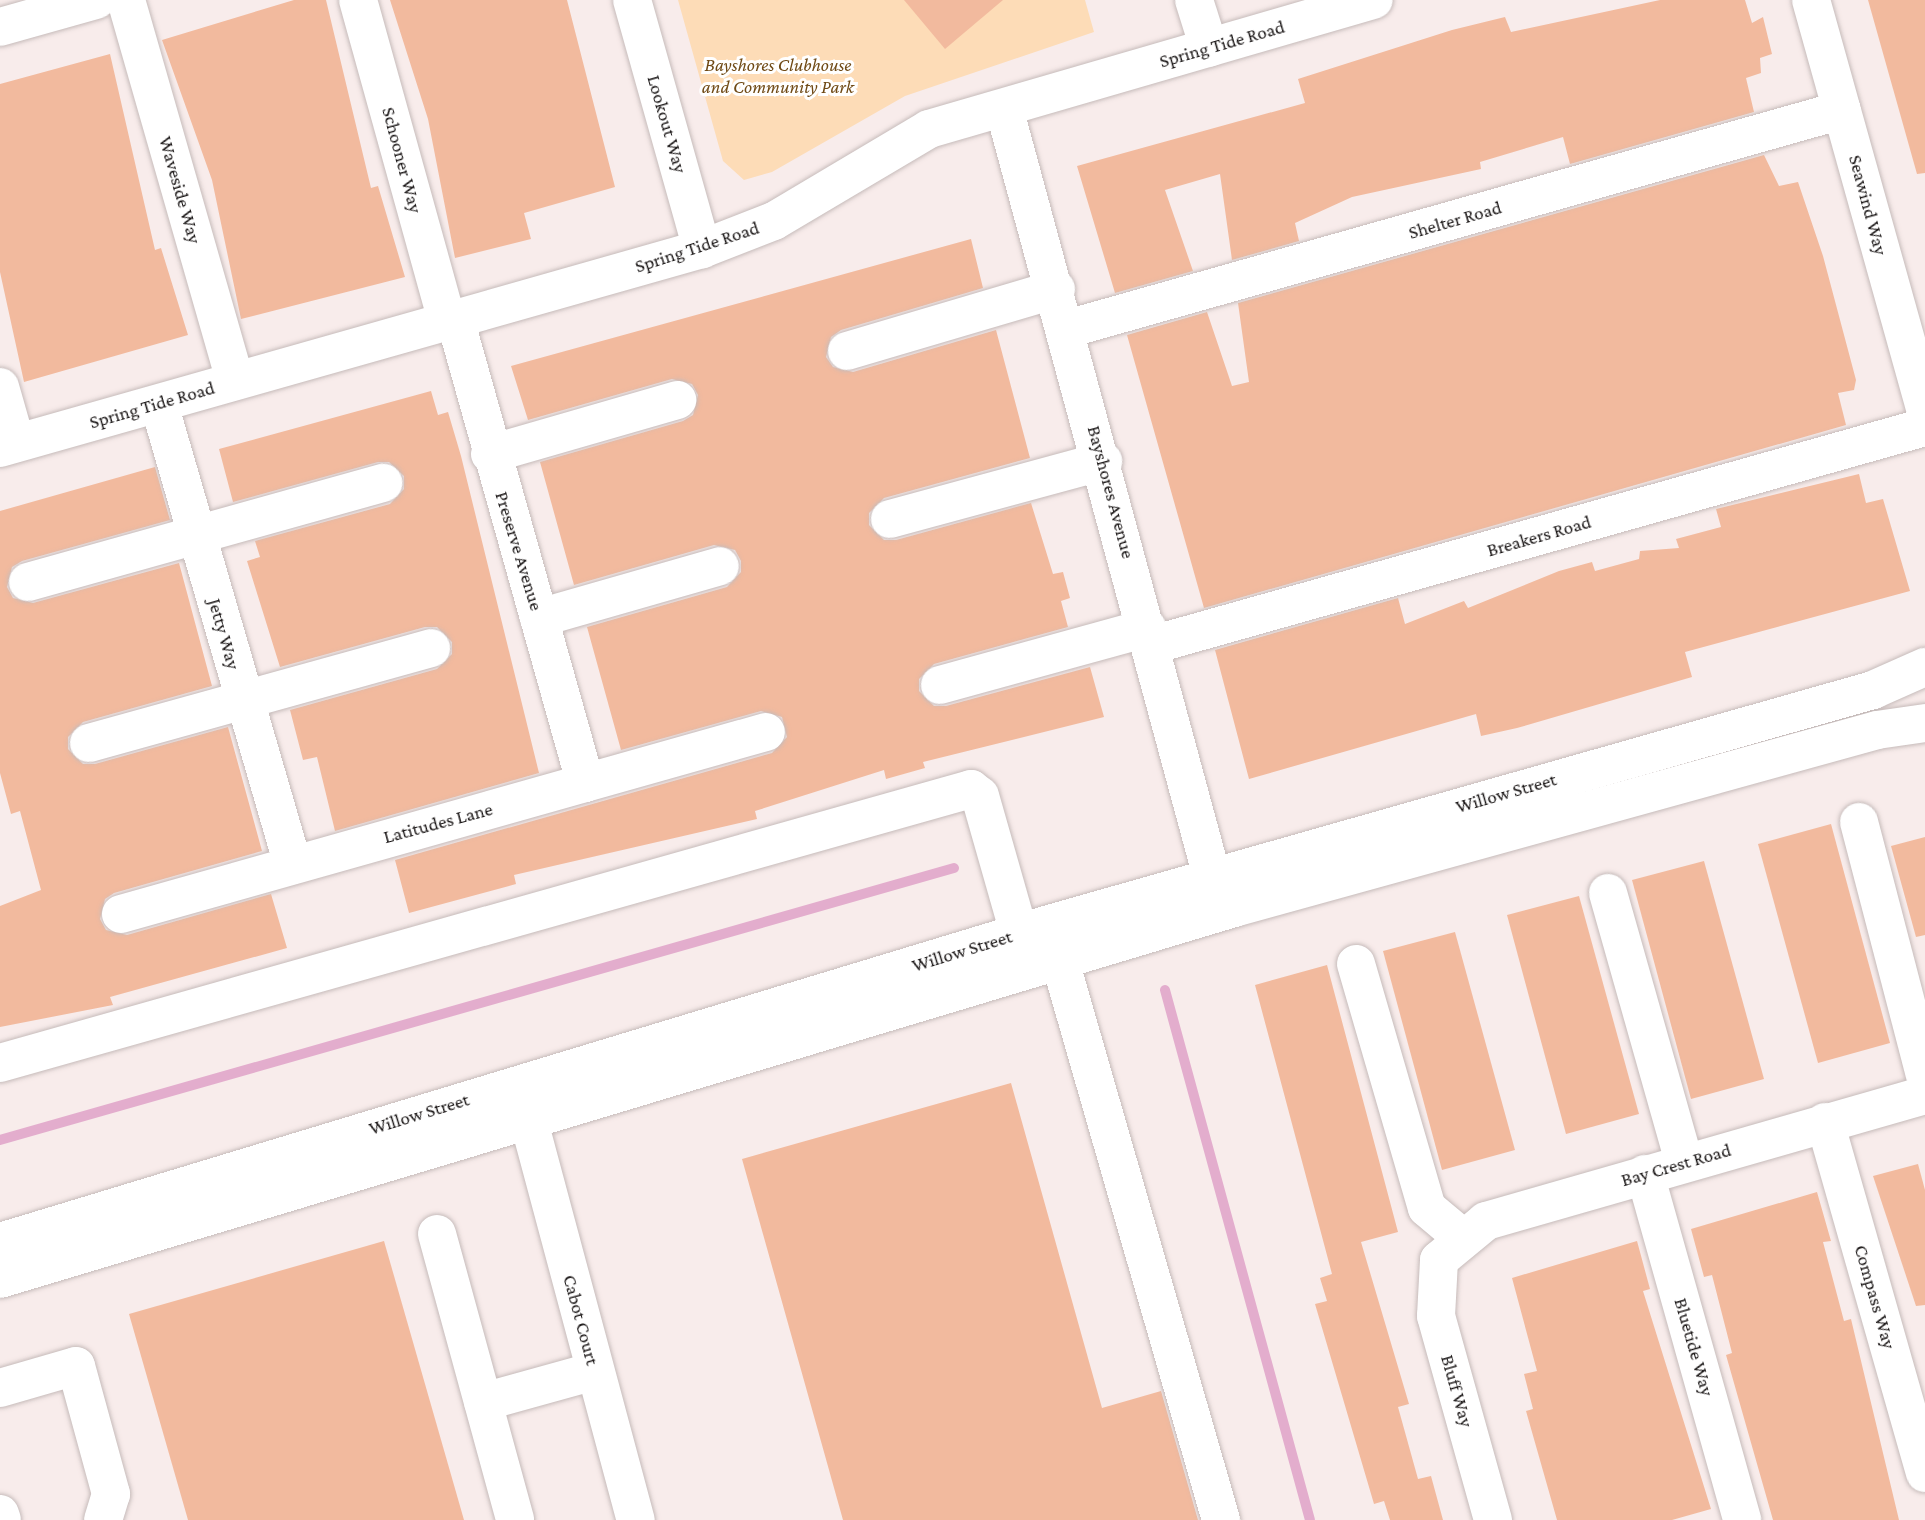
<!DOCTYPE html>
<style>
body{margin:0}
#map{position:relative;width:1925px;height:1520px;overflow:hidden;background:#f8eceb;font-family:"Crimson Pro",serif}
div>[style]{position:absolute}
.green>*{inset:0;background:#fddcb7}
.stream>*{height:10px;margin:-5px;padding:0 5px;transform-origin:5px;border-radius:5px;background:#e3adcd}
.building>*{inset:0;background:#f2ba9e}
.roads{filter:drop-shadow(0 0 2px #c6bbba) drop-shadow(0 0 2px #c6bbba)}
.minor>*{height:38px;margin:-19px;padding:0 19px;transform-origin:19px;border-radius:19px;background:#fff}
span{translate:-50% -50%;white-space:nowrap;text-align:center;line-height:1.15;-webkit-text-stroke:6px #fff;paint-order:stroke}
.street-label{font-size:19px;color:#191515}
.park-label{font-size:19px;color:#6f4914;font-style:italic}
</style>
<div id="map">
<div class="green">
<i style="clip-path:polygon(678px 0,1085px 0,1094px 32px,905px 96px,772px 172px,744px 180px,723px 161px)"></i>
</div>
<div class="stream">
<i style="left:1165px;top:990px;width:549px;rotate:74.7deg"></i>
<i style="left:0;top:1140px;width:992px;rotate:-15.91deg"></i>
</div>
<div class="building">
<i style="clip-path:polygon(294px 0,326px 0,371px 188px,378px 186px,405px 277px,241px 319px,212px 180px,162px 40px)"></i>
<i style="clip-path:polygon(390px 0,567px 0,615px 187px,524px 213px,531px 239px,455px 258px,428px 119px)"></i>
<i style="clip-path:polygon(904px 0,1003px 0,945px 49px)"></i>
<i style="clip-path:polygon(1660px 0,1745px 0,1752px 23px,1763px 17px,1772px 54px,1760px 58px,1761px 73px,1746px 78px,1754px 112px,1570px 164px,1563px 137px,1480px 162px,1481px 169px,1352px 197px,1295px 223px,1299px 241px,1232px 260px,1220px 174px,1165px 190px,1193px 271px,1115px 293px,1077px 166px,1305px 103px,1298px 79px,1452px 30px,1505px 17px,1511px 32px)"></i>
<i style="clip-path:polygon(1868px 0,1925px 0,1925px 173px,1917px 174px)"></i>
<i style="clip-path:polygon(110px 54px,155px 250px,161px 248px,188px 335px,24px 382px,0 272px,0 84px)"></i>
<i style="clip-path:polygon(1764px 155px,1779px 186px,1798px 182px,1823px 256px,1856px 380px,1854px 390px,1838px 393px,1846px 425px,1204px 608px,1127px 335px,1207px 312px,1232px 386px,1249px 382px,1238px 303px)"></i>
<i style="clip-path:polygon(971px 239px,983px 288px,841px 330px,831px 337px,826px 357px,833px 367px,853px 372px,996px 330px,1030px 458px,884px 498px,869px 513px,869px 525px,884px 540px,896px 540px,1031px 503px,1053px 574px,1063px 572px,1070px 598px,1061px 601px,1068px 627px,934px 664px,919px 679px,919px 691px,934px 706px,946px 706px,1090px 667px,1104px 717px,923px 762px,925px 768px,886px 779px,884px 770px,755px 811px,757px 819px,514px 875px,516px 884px,409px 913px,395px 860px,772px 753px,787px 737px,782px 717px,761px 711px,621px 750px,587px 627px,727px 587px,741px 572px,741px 561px,735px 550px,714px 545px,574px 585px,540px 462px,683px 421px,693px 415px,698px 395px,692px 384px,672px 379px,528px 420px,511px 366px)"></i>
<i style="clip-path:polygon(431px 391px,438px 415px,448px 412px,461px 456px,539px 773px,335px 831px,317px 757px,303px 760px,290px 710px,437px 669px,452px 654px,452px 642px,437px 627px,425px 627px,280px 667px,247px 561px,260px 557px,255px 541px,390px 504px,404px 489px,404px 476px,389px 462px,378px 462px,233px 502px,219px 449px)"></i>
<i style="clip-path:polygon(155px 467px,170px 520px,22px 561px,12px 567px,7px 587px,13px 598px,33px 603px,179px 563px,212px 686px,83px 722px,68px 737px,68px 749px,83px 764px,95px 764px,228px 727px,262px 851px,114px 893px,105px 899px,100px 919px,106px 930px,127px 935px,271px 894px,287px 948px,110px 997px,113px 1005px,0 1027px,0 906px,41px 890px,20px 811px,11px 814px,0 773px,0 511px)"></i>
<i style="clip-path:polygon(1859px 474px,1866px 503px,1883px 499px,1910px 591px,1685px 652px,1692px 677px,1517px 728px,1481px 736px,1476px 714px,1249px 779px,1215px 650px,1398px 598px,1405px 624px,1464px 601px,1468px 608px,1559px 571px,1592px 562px,1595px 571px,1639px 559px,1640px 551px,1679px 548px,1676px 539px,1721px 527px,1716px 509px)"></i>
<i style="clip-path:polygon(1831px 824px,1890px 1043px,1818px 1063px,1758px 844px)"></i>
<i style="clip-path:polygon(1925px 837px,1925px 935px,1916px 937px,1891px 846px)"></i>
<i style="clip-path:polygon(1704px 861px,1764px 1079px,1691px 1099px,1632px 880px)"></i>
<i style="clip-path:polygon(1579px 896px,1639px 1114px,1566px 1134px,1507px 915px)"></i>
<i style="clip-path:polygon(1455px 932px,1515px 1150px,1442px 1170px,1383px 951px)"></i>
<i style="clip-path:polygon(1327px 965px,1398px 1232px,1361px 1242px,1409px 1404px,1398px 1407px,1418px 1479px,1431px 1476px,1443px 1520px,1390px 1520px,1384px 1501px,1374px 1504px,1315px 1304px,1327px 1301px,1320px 1278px,1332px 1274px,1255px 985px)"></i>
<i style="clip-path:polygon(1011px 1083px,1102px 1408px,1161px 1391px,1198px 1520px,843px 1520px,742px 1159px)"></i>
<i style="clip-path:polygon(1918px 1164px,1925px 1190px,1925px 1305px,1916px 1306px,1873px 1176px)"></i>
<i style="clip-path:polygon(1817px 1192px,1831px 1241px,1823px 1242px,1844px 1321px,1851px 1319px,1899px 1520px,1773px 1520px,1726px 1355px,1732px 1353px,1712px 1275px,1704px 1277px,1691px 1229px)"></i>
<i style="clip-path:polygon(384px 1241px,464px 1520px,188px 1520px,129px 1314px)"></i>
<i style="clip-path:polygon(1637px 1241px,1650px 1289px,1643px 1291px,1711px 1509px,1672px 1520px,1557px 1520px,1526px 1411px,1533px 1409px,1524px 1374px,1537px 1371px,1512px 1278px)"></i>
</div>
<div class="roads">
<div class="minor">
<i style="left:126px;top:0;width:396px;rotate:74deg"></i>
<i style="left:358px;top:0;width:333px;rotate:74.5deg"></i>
<i style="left:632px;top:0;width:259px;rotate:74.3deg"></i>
<i style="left:1194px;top:0;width:50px;rotate:72.6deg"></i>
<i style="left:1811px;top:0;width:425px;rotate:74.4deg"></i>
<i style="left:0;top:27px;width:100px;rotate:-15.7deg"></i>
<i style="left:1004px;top:108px;width:797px;rotate:74.86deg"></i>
<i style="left:455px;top:319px;width:482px;rotate:74.3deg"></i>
<i style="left:1067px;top:329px;width:805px;rotate:-15.78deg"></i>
<i style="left:847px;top:351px;width:218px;rotate:-16.5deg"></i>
<i style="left:0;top:387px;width:58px;rotate:74.1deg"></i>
<i style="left:159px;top:404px;width:478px;rotate:73.8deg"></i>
<i style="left:0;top:448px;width:730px;rotate:-15.83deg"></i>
<i style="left:702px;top:249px;width:77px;rotate:-21.3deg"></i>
<i style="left:774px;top:221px;width:180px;rotate:-30.7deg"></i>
<i style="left:929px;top:129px;width:463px;rotate:-16.2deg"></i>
<i style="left:490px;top:454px;width:195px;rotate:-16.1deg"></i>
<i style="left:890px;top:519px;width:221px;rotate:-15.2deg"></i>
<i style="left:28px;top:582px;width:369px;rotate:-15.6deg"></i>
<i style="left:539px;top:618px;width:188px;rotate:-16deg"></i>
<i style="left:1152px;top:645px;width:803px;rotate:-15.75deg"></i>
<i style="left:940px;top:685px;width:215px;rotate:-15.4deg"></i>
<i style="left:89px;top:743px;width:355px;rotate:-15.5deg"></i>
<i style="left:1859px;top:822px;width:261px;rotate:75.4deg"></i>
<i style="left:1608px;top:893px;width:280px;rotate:74.2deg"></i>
<i style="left:121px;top:914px;width:670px;rotate:-15.76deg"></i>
<i style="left:1060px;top:961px;width:582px;rotate:73.93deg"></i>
<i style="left:1356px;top:964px;width:254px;rotate:73.8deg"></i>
<i style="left:1427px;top:1208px;width:48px;rotate:40deg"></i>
<i style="left:0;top:1063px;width:1009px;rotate:-15.76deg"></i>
<i style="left:971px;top:789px;width:11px;rotate:38deg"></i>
<i style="left:980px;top:796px;width:142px;rotate:74.1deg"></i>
<i style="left:528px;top:1118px;width:416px;rotate:75deg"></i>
<i style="left:1825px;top:1122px;width:365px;rotate:74.1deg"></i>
<i style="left:1645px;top:1174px;width:359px;rotate:74.3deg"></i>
<i style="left:437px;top:1234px;width:296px;rotate:74.7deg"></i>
<i style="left:0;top:1242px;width:1096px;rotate:-16.86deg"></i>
<i style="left:1049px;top:924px;width:857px;rotate:-15.85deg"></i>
<i style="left:1873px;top:690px;width:57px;rotate:-23.9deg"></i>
<i style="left:0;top:1279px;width:1289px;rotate:-16.73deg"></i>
<i style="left:1234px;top:908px;width:667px;rotate:-15.47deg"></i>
<i style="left:1877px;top:730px;width:49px;rotate:-8.3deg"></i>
<i style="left:0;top:1388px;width:79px;rotate:-16.1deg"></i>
<i style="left:76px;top:1366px;width:133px;rotate:74.7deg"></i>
<i style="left:111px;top:1494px;width:27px;rotate:107deg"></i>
<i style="left:483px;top:1402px;width:116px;rotate:-15.5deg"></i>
<i style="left:0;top:1514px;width:6px;rotate:72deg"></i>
<i style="left:1493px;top:1520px;width:212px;rotate:-105.6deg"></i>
<i style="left:1436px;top:1316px;width:56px;rotate:-86.9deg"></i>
<i style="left:1439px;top:1260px;width:61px;rotate:-39.7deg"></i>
<i style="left:1486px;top:1221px;width:457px;rotate:-16deg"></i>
</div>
</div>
<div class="street-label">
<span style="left:1222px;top:44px;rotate:-16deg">Spring Tide Road</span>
<span style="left:667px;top:124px;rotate:74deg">Lookout Way</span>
<span style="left:402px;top:160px;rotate:75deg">Schooner Way</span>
<span style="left:180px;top:190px;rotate:74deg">Waveside Way</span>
<span style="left:1868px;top:205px;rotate:75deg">Seawind Way</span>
<span style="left:1455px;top:220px;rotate:-16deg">Shelter Road</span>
<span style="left:697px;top:247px;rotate:-18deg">Spring Tide Road</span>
<span style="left:152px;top:405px;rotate:-16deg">Spring Tide Road</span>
<span style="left:1111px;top:492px;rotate:75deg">Bayshores Avenue</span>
<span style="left:1539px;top:536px;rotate:-16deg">Breakers Road</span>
<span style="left:519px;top:551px;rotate:73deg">Preserve Avenue</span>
<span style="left:224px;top:634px;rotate:74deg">Jetty Way</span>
<span style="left:1506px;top:793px;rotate:-16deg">Willow Street</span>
<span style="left:438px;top:823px;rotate:-15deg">Latitudes Lane</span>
<span style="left:962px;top:951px;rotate:-17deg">Willow Street</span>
<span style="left:419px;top:1114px;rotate:-17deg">Willow Street</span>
<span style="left:1676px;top:1165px;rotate:-16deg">Bay Crest Road</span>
<span style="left:1875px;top:1297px;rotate:74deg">Compass Way</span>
<span style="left:581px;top:1320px;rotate:75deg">Cabot Court</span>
<span style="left:1694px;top:1347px;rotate:74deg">Bluetide Way</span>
<span style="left:1457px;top:1391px;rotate:74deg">Bluff Way</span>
</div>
<div class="park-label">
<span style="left:778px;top:76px">Bayshores Clubhouse<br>and Community Park</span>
</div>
</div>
